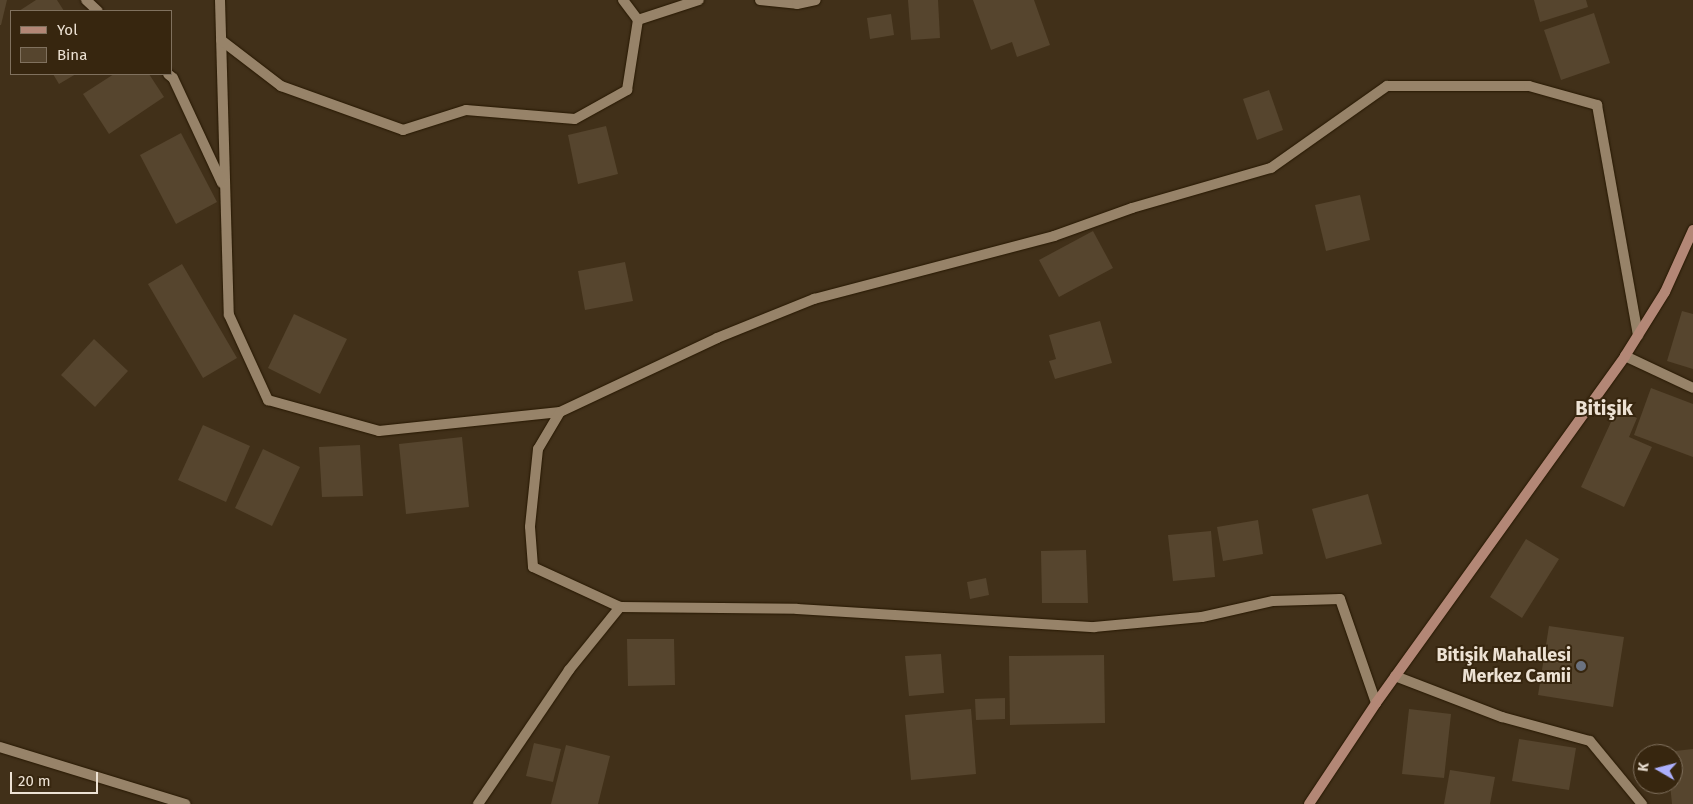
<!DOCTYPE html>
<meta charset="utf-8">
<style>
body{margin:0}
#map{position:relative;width:1693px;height:804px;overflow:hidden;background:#413019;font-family:"Fira Sans",sans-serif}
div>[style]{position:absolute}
.building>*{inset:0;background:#56452e}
.roads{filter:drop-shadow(0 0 1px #271802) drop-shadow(0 0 1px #271802)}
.street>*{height:10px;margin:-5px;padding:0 5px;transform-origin:5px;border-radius:5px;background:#978369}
.secondary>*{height:10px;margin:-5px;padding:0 5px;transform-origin:5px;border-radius:5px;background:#b38776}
.dots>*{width:14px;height:14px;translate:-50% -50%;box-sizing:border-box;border:2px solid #37260f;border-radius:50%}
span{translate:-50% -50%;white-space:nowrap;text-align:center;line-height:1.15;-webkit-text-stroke:4px #37260f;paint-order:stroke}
.poi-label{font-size:18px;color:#ede2d4;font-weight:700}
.right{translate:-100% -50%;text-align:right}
.quarter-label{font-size:20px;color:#ede2d4;font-weight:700}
.legend{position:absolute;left:10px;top:10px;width:162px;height:65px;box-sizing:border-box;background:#37260f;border:1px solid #80715e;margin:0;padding:6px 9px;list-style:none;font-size:15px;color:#ede2d4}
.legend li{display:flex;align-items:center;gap:10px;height:25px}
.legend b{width:25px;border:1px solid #80715e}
.north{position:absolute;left:1633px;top:744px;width:50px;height:50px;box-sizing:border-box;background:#37260f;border:1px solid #80715e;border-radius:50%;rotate:278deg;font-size:14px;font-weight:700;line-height:20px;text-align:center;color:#ede2d4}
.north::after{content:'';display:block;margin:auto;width:18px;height:22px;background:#acaffb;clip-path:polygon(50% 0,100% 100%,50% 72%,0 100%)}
.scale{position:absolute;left:10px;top:772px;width:88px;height:22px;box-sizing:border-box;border:2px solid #ede2d4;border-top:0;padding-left:6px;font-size:15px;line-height:18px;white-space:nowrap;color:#ede2d4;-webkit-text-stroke:4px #37260f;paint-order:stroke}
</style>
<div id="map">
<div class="building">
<i style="clip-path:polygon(0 0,7px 0,1px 25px,0 25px)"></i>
<i style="clip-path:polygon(36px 0,57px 0,64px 11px,19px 11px)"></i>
<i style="clip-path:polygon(908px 0,938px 0,940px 38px,911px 40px)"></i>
<i style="clip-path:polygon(973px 0,1034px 0,1050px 45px,1017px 57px,1012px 42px,991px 50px)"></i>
<i style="clip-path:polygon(1534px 0,1586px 0,1588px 7px,1540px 22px)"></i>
<i style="clip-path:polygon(1594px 13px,1610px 63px,1561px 80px,1544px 30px)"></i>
<i style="clip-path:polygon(891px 14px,894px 35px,870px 39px,867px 18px)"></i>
<i style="clip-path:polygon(53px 74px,76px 74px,59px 84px)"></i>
<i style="clip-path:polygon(114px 74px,149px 74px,164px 97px,109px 134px,83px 94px)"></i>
<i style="clip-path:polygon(1269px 90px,1283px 130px,1257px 140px,1243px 99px)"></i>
<i style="clip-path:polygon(606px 126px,618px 174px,578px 184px,568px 135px)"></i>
<i style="clip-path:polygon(181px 133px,217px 202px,176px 224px,140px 155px)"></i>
<i style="clip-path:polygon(1360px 195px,1370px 240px,1326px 251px,1315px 205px)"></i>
<i style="clip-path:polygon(1093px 231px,1113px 268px,1059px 297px,1039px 260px)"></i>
<i style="clip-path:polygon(625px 262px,633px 301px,585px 310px,578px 271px)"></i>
<i style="clip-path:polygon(182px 264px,237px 358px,203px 378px,148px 284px)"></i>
<i style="clip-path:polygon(1682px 311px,1693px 314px,1693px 369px,1667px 361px)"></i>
<i style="clip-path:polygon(294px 314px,347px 339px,320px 394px,268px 368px)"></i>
<i style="clip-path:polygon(1100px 321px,1112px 363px,1055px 379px,1049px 361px,1056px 359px,1049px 335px)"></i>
<i style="clip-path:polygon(94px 339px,128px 371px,95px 407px,61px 375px)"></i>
<i style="clip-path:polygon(1651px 388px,1693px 404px,1693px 457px,1634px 435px)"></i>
<i style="clip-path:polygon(1617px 409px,1637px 418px,1629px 437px,1652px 447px,1624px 507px,1581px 487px)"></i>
<i style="clip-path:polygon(203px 425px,250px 446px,226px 502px,178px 480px)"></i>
<i style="clip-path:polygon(462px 437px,469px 507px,406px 514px,399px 444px)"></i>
<i style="clip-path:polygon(360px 445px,363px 496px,322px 497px,319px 447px)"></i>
<i style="clip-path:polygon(263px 449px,300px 467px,272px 526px,235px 508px)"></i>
<i style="clip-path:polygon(1368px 494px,1382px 544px,1326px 559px,1312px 509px)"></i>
<i style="clip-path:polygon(1258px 520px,1263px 554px,1223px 561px,1217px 527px)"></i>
<i style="clip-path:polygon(1211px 531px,1215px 577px,1173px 581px,1168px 535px)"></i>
<i style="clip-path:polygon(1526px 539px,1559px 559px,1522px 618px,1490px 597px)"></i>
<i style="clip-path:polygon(1086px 550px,1088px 603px,1042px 603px,1041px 551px)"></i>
<i style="clip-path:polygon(986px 578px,989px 595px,970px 599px,967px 582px)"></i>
<i style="clip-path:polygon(1549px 626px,1624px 637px,1613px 707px,1538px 695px)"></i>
<i style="clip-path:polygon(627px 639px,674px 639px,675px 685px,628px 686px)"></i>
<i style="clip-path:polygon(941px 654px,944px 693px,909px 696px,905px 656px)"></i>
<i style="clip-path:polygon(1104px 655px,1105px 723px,1010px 725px,1009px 656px)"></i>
<i style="clip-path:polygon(1005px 698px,1005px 719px,976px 720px,975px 699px)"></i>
<i style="clip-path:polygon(971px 709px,976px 774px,911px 780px,905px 715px)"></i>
<i style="clip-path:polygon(1409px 709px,1451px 714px,1444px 778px,1402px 774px)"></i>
<i style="clip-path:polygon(1519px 739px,1576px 748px,1569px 790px,1512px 781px)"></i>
<i style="clip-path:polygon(534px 743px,561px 749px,553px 782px,526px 776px)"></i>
<i style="clip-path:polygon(566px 745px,610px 756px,598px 804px,551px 804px)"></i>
<i style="clip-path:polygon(1693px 749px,1693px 804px,1672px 804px,1670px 784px,1673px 784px,1673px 754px,1666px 752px)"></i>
<i style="clip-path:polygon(1450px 770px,1495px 777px,1490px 804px,1444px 804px)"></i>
</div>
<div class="roads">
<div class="street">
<i style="left:86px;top:0;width:16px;rotate:43deg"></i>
<i style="left:220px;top:0;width:315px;rotate:88.4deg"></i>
<i style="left:229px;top:315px;width:94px;rotate:65.4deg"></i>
<i style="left:268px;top:400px;width:115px;rotate:15.6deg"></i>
<i style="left:379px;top:431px;width:182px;rotate:-6deg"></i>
<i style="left:560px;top:412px;width:174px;rotate:-25.2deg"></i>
<i style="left:717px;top:338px;width:105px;rotate:-21.9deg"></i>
<i style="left:814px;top:299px;width:248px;rotate:-14.7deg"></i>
<i style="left:1054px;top:236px;width:83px;rotate:-19.7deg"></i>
<i style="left:1132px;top:208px;width:145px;rotate:-16.1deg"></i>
<i style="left:1271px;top:168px;width:142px;rotate:-35.3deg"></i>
<i style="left:1387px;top:86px;width:142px"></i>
<i style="left:1529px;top:86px;width:71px;rotate:15.6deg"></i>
<i style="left:1597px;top:105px;width:234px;rotate:79.9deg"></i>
<i style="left:623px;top:0;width:25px;rotate:53deg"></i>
<i style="left:760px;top:0;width:37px;rotate:6deg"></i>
<i style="left:797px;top:4px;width:19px;rotate:-12deg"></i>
<i style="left:221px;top:40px;width:76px;rotate:37.5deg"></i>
<i style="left:281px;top:86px;width:130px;rotate:19.8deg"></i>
<i style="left:403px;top:130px;width:66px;rotate:-17.6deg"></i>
<i style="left:466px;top:110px;width:109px;rotate:4.7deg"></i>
<i style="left:575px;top:119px;width:60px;rotate:-29.1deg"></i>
<i style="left:627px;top:90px;width:71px;rotate:-81.1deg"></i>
<i style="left:638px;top:20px;width:64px;rotate:-18.2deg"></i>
<i style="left:168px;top:74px;width:6px;rotate:39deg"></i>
<i style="left:173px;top:78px;width:116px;rotate:65deg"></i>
<i style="left:1625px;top:356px;width:75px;rotate:25.2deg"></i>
<i style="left:560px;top:412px;width:43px;rotate:120.7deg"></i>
<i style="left:538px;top:449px;width:78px;rotate:95.9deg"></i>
<i style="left:530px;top:527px;width:40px;rotate:85.7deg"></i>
<i style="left:533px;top:567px;width:96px;rotate:24.7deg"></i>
<i style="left:620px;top:607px;width:177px;rotate:0.6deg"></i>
<i style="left:797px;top:609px;width:298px;rotate:3.5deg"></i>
<i style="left:1094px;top:627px;width:108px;rotate:-5.3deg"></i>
<i style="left:1202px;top:617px;width:73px;rotate:-12.7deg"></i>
<i style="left:1273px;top:601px;width:67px;rotate:-1.7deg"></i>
<i style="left:1340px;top:599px;width:110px;rotate:70.9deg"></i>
<i style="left:1395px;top:676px;width:115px;rotate:21deg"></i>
<i style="left:1502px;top:717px;width:91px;rotate:15.3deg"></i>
<i style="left:1590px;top:741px;width:82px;rotate:50.5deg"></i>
<i style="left:0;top:747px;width:194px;rotate:17.1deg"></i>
<i style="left:478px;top:804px;width:162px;rotate:-55.8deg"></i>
<i style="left:569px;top:670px;width:81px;rotate:-51deg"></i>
</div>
<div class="secondary">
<i style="left:1309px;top:804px;width:121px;rotate:-56.4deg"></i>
<i style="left:1376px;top:703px;width:427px;rotate:-54.3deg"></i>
<i style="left:1625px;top:356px;width:75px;rotate:-58deg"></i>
<i style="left:1665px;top:292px;width:68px;rotate:-65.7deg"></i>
</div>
</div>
<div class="dots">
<i style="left:1581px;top:666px;background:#6b7280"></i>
</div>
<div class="poi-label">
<span class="right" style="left:1571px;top:666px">Bitişik Mahallesi<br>Merkez Camii</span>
</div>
<div class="quarter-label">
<span style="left:1604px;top:408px">Bitişik</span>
</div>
<ul class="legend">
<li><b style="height:6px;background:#b38776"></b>Yol</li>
<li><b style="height:14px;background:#56452e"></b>Bina</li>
</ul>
<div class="north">K</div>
<div class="scale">20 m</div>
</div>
